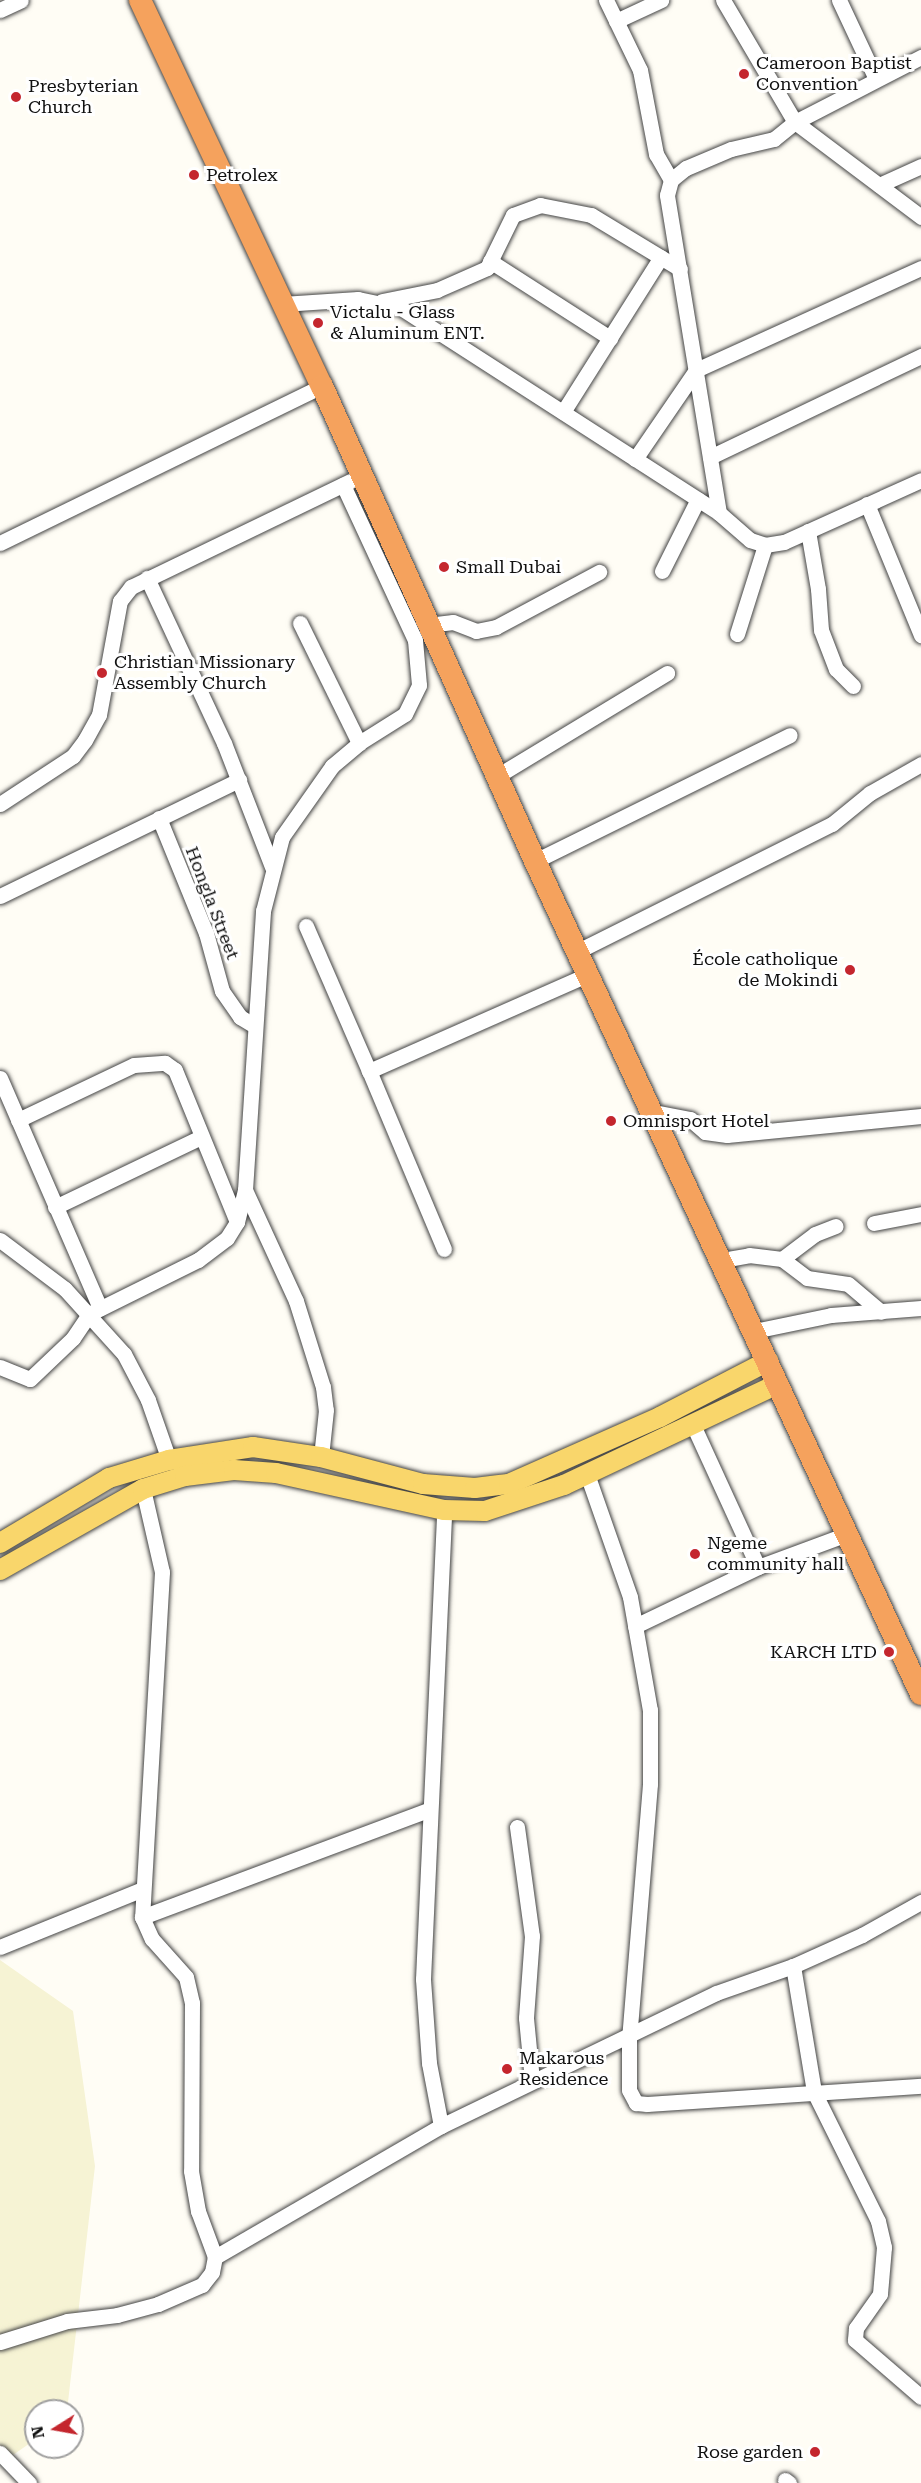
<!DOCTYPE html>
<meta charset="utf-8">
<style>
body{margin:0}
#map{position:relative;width:921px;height:2483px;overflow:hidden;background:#fffdf5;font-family:"Roboto Serif",serif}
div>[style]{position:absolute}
.farmland>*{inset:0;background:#f6f3d4}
.roads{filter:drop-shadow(0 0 2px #444) drop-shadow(0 0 2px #444)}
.minor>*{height:15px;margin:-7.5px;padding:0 7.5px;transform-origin:7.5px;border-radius:7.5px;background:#fff}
.major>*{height:20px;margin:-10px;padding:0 10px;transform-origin:10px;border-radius:10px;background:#f9d66b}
.highway>*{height:22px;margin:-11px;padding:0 11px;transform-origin:11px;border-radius:11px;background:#f5a25d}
.dots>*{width:16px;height:16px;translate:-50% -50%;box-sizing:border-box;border:3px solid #fff;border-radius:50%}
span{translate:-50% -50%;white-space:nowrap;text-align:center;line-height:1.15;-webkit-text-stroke:6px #fff;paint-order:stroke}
.poi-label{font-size:18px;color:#111}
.left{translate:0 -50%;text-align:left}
.right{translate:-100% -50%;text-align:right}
.street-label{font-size:18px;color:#111}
.north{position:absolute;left:24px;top:2399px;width:60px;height:60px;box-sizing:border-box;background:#fff;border:2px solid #a0a0a0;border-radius:50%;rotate:259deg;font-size:16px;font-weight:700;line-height:24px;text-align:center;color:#111}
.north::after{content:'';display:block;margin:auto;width:21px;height:27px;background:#c4262e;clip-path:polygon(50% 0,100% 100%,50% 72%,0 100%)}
</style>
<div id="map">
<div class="farmland">
<i style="clip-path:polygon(0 1960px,73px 2011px,95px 2166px,67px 2411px,36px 2411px,36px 2439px,0 2464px)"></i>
</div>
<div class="roads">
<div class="minor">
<i style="left:606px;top:0;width:78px;rotate:64.1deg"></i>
<i style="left:640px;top:70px;width:86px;rotate:79.2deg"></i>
<i style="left:656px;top:154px;width:30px;rotate:60deg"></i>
<i style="left:723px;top:0;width:142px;rotate:59.5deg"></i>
<i style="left:795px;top:122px;width:158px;rotate:37deg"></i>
<i style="left:839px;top:0;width:87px;rotate:64.9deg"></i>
<i style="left:0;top:10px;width:23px;rotate:-25deg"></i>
<i style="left:616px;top:21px;width:50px;rotate:-25deg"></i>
<i style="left:879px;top:185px;width:46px;rotate:-24.3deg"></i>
<i style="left:490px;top:261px;width:143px;rotate:32.7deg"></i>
<i style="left:382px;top:301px;width:56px;rotate:-11.3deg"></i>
<i style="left:437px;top:290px;width:55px;rotate:-23.7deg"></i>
<i style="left:487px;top:268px;width:59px;rotate:-63.9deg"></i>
<i style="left:513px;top:215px;width:29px;rotate:-20deg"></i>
<i style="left:540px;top:205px;width:52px;rotate:11.1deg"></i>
<i style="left:591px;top:215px;width:104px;rotate:31.2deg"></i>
<i style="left:282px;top:304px;width:76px;rotate:-3.8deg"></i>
<i style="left:358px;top:299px;width:44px;rotate:11.8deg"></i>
<i style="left:401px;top:308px;width:378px;rotate:32.8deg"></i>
<i style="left:719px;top:513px;width:41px;rotate:41.1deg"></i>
<i style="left:750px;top:540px;width:16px;rotate:18deg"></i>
<i style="left:765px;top:545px;width:19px;rotate:-9deg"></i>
<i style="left:784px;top:542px;width:150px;rotate:-24.3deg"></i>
<i style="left:563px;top:412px;width:183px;rotate:-57.7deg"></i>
<i style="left:710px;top:457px;width:234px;rotate:-25.6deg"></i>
<i style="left:635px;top:459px;width:108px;rotate:-55.6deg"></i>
<i style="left:696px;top:370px;width:247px;rotate:-24.4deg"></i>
<i style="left:867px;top:504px;width:142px;rotate:67.6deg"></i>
<i style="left:719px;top:513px;width:322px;rotate:-99.3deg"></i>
<i style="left:667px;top:195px;width:16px;rotate:-75deg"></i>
<i style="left:671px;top:180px;width:19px;rotate:-39deg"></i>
<i style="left:686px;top:168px;width:49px;rotate:-22.9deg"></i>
<i style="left:731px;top:149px;width:44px;rotate:-13.1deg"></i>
<i style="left:774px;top:139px;width:27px;rotate:-39deg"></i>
<i style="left:795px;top:122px;width:142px;rotate:-27.3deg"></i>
<i style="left:808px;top:531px;width:59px;rotate:80.2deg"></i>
<i style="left:818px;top:589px;width:41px;rotate:85.8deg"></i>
<i style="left:821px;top:630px;width:42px;rotate:69deg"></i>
<i style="left:836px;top:669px;width:24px;rotate:45deg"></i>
<i style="left:0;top:543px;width:358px;rotate:-26deg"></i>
<i style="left:662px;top:571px;width:80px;rotate:-63.4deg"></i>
<i style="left:147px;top:578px;width:182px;rotate:65deg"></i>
<i style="left:224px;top:743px;width:133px;rotate:68.8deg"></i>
<i style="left:300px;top:623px;width:134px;rotate:63.8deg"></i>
<i style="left:428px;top:625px;width:25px;rotate:-7deg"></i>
<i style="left:453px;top:622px;width:25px;rotate:21deg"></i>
<i style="left:476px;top:631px;width:20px;rotate:-11deg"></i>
<i style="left:496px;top:627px;width:117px;rotate:-28.1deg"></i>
<i style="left:737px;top:634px;width:93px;rotate:-72.5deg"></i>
<i style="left:497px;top:776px;width:199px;rotate:-31.2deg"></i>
<i style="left:0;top:804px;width:87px;rotate:-33.3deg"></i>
<i style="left:73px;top:756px;width:20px;rotate:-53deg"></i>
<i style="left:85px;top:740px;width:29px;rotate:-61deg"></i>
<i style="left:99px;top:715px;width:116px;rotate:-79.6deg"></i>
<i style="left:120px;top:601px;width:18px;rotate:-52deg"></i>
<i style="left:131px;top:587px;width:243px;rotate:-25.8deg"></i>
<i style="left:159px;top:818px;width:124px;rotate:67.8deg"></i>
<i style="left:206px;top:933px;width:60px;rotate:74.6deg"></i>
<i style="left:222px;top:991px;width:32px;rotate:55deg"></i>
<i style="left:240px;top:1017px;width:17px;rotate:31deg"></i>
<i style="left:535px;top:861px;width:284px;rotate:-26.3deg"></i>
<i style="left:0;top:896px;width:266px;rotate:-25.9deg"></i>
<i style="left:306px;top:926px;width:158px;rotate:66.5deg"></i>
<i style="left:578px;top:951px;width:284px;rotate:-26.6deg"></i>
<i style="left:832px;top:824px;width:49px;rotate:-39.2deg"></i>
<i style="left:870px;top:793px;width:59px;rotate:-29.6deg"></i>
<i style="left:0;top:1078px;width:251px;rotate:66.5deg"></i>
<i style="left:654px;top:1112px;width:37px;rotate:11deg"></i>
<i style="left:690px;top:1119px;width:20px;rotate:41deg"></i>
<i style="left:705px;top:1132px;width:22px;rotate:8deg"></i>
<i style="left:727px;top:1135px;width:195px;rotate:-5.6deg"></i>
<i style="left:18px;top:1120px;width:128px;rotate:-25.4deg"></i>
<i style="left:134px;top:1065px;width:31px;rotate:-4deg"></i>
<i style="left:165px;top:1063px;width:12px;rotate:35deg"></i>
<i style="left:175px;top:1070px;width:164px;rotate:67.8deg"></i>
<i style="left:245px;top:1190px;width:122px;rotate:65.3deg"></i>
<i style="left:296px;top:1301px;width:90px;rotate:72.6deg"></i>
<i style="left:323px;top:1387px;width:23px;rotate:83deg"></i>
<i style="left:326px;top:1410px;width:47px;rotate:96.1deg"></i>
<i style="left:55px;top:1207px;width:162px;rotate:-25.6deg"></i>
<i style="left:874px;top:1223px;width:48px;rotate:-10.8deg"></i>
<i style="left:0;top:1240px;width:81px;rotate:37deg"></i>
<i style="left:65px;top:1289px;width:88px;rotate:47.8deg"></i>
<i style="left:124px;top:1354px;width:52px;rotate:62.4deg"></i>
<i style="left:148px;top:1400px;width:64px;rotate:70.7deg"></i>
<i style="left:444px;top:1249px;width:193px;rotate:-112.8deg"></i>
<i style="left:369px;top:1071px;width:240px;rotate:-23.8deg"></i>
<i style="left:782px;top:1259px;width:41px;rotate:-37.1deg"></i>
<i style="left:815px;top:1234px;width:22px;rotate:-21deg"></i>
<i style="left:722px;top:1260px;width:27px;rotate:-10deg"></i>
<i style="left:749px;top:1255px;width:33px;rotate:7deg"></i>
<i style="left:782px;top:1259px;width:31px;rotate:37deg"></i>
<i style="left:807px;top:1278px;width:41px;rotate:8.3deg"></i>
<i style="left:848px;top:1284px;width:43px;rotate:40.3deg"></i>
<i style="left:754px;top:1331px;width:79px;rotate:-11.7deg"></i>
<i style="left:831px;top:1315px;width:90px;rotate:-4.4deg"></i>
<i style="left:0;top:1367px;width:32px;rotate:22deg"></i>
<i style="left:30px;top:1379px;width:59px;rotate:-43.6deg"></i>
<i style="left:73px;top:1338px;width:29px;rotate:-56deg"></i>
<i style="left:89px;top:1314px;width:122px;rotate:-26.4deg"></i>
<i style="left:198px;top:1260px;width:36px;rotate:-37deg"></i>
<i style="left:227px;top:1238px;width:19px;rotate:-58deg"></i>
<i style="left:237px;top:1222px;width:33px;rotate:-76deg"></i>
<i style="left:245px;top:1190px;width:280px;rotate:-86.3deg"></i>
<i style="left:263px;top:911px;width:76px;rotate:-75.6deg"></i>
<i style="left:282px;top:837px;width:87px;rotate:-54.8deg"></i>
<i style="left:332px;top:766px;width:35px;rotate:-40deg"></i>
<i style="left:359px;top:743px;width:54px;rotate:-32.2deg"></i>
<i style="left:405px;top:714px;width:32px;rotate:-64deg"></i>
<i style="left:419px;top:685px;width:45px;rotate:-95.1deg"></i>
<i style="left:415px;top:640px;width:171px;rotate:-114.9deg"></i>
<i style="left:693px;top:1425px;width:156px;rotate:65.4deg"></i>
<i style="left:587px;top:1474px;width:130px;rotate:70.7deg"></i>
<i style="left:630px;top:1597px;width:115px;rotate:80deg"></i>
<i style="left:650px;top:1710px;width:74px;rotate:90deg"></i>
<i style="left:650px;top:1784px;width:254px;rotate:94.7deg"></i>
<i style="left:629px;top:2037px;width:53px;rotate:90deg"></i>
<i style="left:629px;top:2090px;width:15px;rotate:62deg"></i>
<i style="left:636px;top:2103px;width:11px;rotate:5deg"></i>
<i style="left:647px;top:2104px;width:275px;rotate:-3.8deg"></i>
<i style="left:143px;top:1489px;width:85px;rotate:77.1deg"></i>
<i style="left:162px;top:1572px;width:346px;rotate:93.3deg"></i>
<i style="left:142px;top:1917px;width:24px;rotate:66deg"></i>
<i style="left:152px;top:1939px;width:51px;rotate:48.2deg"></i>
<i style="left:186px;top:1977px;width:27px;rotate:77deg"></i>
<i style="left:192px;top:2003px;width:168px;rotate:90.3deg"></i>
<i style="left:191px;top:2171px;width:41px;rotate:80.1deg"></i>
<i style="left:198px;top:2211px;width:49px;rotate:69.7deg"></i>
<i style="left:635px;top:1626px;width:136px;rotate:-25.6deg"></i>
<i style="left:758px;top:1567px;width:95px;rotate:-20.3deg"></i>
<i style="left:517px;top:1827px;width:110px;rotate:82.2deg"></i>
<i style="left:532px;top:1936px;width:82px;rotate:94.2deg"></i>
<i style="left:526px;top:2018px;width:62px;rotate:84.5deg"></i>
<i style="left:142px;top:1917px;width:305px;rotate:-20.5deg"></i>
<i style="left:0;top:1947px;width:154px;rotate:-22.1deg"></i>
<i style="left:793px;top:1966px;width:128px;rotate:80.5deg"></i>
<i style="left:814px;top:2092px;width:144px;rotate:63.6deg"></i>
<i style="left:878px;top:2221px;width:27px;rotate:77deg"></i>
<i style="left:884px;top:2247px;width:47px;rotate:94.9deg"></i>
<i style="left:880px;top:2294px;width:42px;rotate:125.2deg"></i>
<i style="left:856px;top:2328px;width:12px;rotate:95deg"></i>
<i style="left:855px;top:2340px;width:87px;rotate:40.8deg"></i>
<i style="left:441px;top:2126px;width:64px;rotate:-100.8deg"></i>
<i style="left:429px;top:2063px;width:84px;rotate:-94.1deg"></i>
<i style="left:423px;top:1979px;width:469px;rotate:-87.4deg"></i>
<i style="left:0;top:2342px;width:70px;rotate:-17.4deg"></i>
<i style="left:67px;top:2321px;width:50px;rotate:-6.8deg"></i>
<i style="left:117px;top:2315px;width:42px;rotate:-15deg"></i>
<i style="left:158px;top:2304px;width:48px;rotate:-23.4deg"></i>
<i style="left:202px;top:2285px;width:16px;rotate:-52deg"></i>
<i style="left:212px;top:2272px;width:15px;rotate:-79deg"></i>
<i style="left:215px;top:2257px;width:261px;rotate:-30.1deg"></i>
<i style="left:441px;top:2126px;width:305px;rotate:-25.8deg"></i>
<i style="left:716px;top:1993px;width:82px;rotate:-19.3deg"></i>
<i style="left:793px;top:1966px;width:76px;rotate:-24.2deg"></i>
<i style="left:862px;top:1935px;width:68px;rotate:-29.2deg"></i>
<i style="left:0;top:2453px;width:42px;rotate:46deg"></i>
<i style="left:785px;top:2480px;width:5px;rotate:37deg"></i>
</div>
<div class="major">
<i style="left:0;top:1543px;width:127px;rotate:-30.8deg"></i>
<i style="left:109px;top:1478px;width:63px;rotate:-16.7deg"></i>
<i style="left:169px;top:1460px;width:85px;rotate:-8.8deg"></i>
<i style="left:253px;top:1447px;width:69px;rotate:8.4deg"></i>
<i style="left:321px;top:1457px;width:106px;rotate:14.8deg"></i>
<i style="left:423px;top:1484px;width:52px;rotate:4.4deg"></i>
<i style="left:475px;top:1488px;width:34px;rotate:-7deg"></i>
<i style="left:509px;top:1484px;width:165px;rotate:-23.9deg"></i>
<i style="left:660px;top:1417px;width:122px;rotate:-27.4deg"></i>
<i style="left:0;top:1570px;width:164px;rotate:-29.5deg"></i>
<i style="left:143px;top:1489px;width:44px;rotate:-17.2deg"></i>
<i style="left:185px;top:1476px;width:49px;rotate:-7deg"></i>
<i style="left:234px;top:1470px;width:42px;rotate:4.1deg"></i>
<i style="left:276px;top:1473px;width:172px;rotate:12.4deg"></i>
<i style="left:444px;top:1510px;width:41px;rotate:1.4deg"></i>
<i style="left:485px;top:1511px;width:83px;rotate:-18.2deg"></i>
<i style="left:564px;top:1485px;width:237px;rotate:-25.3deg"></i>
</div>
<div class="highway">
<i style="left:140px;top:0;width:427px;rotate:64.8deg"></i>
<i style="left:322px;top:386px;width:521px;rotate:65.85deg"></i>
<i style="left:535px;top:861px;width:918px;rotate:65.14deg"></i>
</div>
</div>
<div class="dots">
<i style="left:744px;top:74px;background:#c4262e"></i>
<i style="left:16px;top:97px;background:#c4262e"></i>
<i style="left:194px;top:175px;background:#c4262e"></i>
<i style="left:318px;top:323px;background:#c4262e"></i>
<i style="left:444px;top:567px;background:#c4262e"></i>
<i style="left:102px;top:673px;background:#c4262e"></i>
<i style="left:850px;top:970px;background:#c4262e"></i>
<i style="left:611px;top:1121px;background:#c4262e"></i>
<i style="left:695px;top:1554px;background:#c4262e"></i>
<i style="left:889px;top:1652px;background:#c4262e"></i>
<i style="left:507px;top:2069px;background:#c4262e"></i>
<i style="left:815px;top:2452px;background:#c4262e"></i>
</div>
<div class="poi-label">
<span class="left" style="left:756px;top:74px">Cameroon Baptist<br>Convention</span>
<span class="left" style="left:28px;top:97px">Presbyterian<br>Church</span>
<span class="left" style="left:206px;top:175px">Petrolex</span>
<span class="left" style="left:330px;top:323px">Victalu - Glass<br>&amp; Aluminum ENT.</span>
<span class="left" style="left:456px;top:567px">Small Dubai</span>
<span class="left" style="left:114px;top:673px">Christian Missionary<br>Assembly Church</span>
<span class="right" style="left:838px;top:970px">École catholique<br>de Mokindi</span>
<span class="left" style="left:623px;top:1121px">Omnisport Hotel</span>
<span class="left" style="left:707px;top:1554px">Ngeme<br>community hall</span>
<span class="right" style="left:877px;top:1652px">KARCH LTD</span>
<span class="left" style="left:519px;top:2069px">Makarous<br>Residence</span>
<span class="right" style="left:803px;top:2452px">Rose garden</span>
</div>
<div class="street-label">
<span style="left:212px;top:903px;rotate:69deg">Hongla Street</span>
</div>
<div class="north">N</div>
</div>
